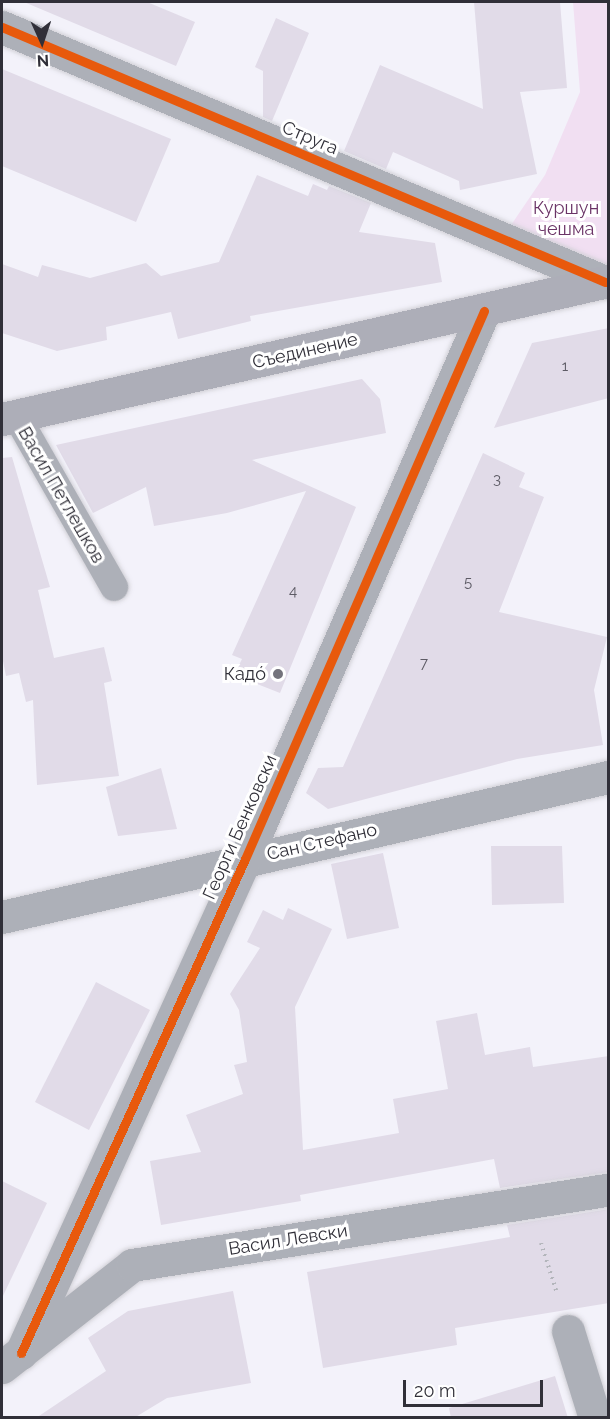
<!DOCTYPE html>
<meta charset="utf-8">
<style>
body{margin:0}
#map{position:relative;width:610px;height:1419px;overflow:hidden;background:#f3f2fa;font-family:Raleway,sans-serif}
div>[style]{position:absolute}
.green>*{inset:0;background:#f1dff2}
.building>*{inset:0;background:#e1dbe8}
.path>*{height:4px;margin-top:-2px;transform-origin:0;background:repeating-linear-gradient(90deg,#b3b5bb 0 1.5px,transparent 0 6px)}
.roads{filter:drop-shadow(0 0 2px #d1d0d6) drop-shadow(0 0 2px #d1d0d6)}
.lane>*{height:28px;margin:-14px;padding:0 14px;transform-origin:14px;border-radius:14px;background:#adb0b8}
.street>*{height:33px;margin:-16.5px;padding:0 16.5px;transform-origin:16.5px;border-radius:16.5px;background:#adb0b8}
.secondary>*{height:33px;margin:-16.5px;padding:0 16.5px;transform-origin:16.5px;border-radius:16.5px;background:#adaeb8}
.cycleway>*{height:9px;margin:-4.5px;padding:0 4.5px;transform-origin:4.5px;border-radius:4.5px;background:#e8590c}
.dots>*{width:16px;height:16px;translate:-50% -50%;box-sizing:border-box;border:3px solid #fff;border-radius:50%}
span{translate:-50% -50%;white-space:nowrap;text-align:center;line-height:1.15;-webkit-text-stroke:6px #fff;paint-order:stroke}
.number-label{font-size:15px;color:#5d5b65}
.number-label span{-webkit-text-stroke-width:0}
.street-label{font-size:18px;color:#302f38}
.park-label{font-size:18px;color:#6a3366}
.poi-label{font-size:18px;color:#302f38}
.right{translate:-100% -50%;text-align:right}
.frame{position:absolute;inset:0;border:3px solid #302f38;pointer-events:none}
.north{position:absolute;left:12px;top:12px;width:60px;height:60px;-webkit-text-stroke:4px #fff;paint-order:stroke;rotate:177deg;font-size:16px;font-weight:700;line-height:24px;text-align:center;color:#302f38}
.north::after{content:'';display:block;margin:auto;width:21px;height:27px;background:#302f38;clip-path:polygon(50% 0,100% 100%,50% 72%,0 100%)}
.scale{position:absolute;left:403px;top:1380px;width:140px;height:27px;box-sizing:border-box;border:3px solid #302f38;border-top:0;padding-left:8px;font-size:18px;line-height:21px;white-space:nowrap;color:#302f38;-webkit-text-stroke:4px #fff;paint-order:stroke}
</style>
<div id="map">
<div class="green">
<i style="clip-path:polygon(573px 2px,608px 2px,608px 281px,503px 237px,545px 175px,580px 92px)"></i>
</div>
<div class="building">
<i style="clip-path:polygon(24px 2px,147px 2px,195px 22px,176px 66px)"></i>
<i style="clip-path:polygon(474px 2px,560px 2px,567px 88px,520px 92px,537px 174px,460px 190px,459px 181px,393px 152px,386px 169px,344px 151px,380px 65px,483px 109px)"></i>
<i style="clip-path:polygon(276px 18px,309px 33px,272px 121px,263px 117px,263px 71px,255px 67px)"></i>
<i style="clip-path:polygon(2px 69px,171px 139px,136px 222px,2px 166px)"></i>
<i style="clip-path:polygon(257px 175px,308px 196px,313px 184px,327px 190px,329px 186px,371px 203px,359px 232px,435px 243px,442px 282px,250px 316px,251px 321px,178px 339px,171px 312px,106px 327px,107px 340px,57px 351px,2px 333px,2px 264px,38px 277px,42px 265px,90px 278px,146px 263px,161px 276px,219px 262px)"></i>
<i style="clip-path:polygon(609px 328px,609px 398px,494px 428px,532px 343px)"></i>
<i style="clip-path:polygon(362px 379px,380px 399px,386px 433px,252px 460px,356px 507px,280px 693px,234px 675px,242px 659px,232px 655px,306px 491px,227px 513px,154px 526px,146px 487px,93px 513px,56px 445px)"></i>
<i style="clip-path:polygon(483px 453px,525px 473px,519px 487px,544px 497px,499px 612px,607px 637px,594px 690px,603px 745px,517px 759px,328px 809px,306px 793px,318px 768px,343px 767px)"></i>
<i style="clip-path:polygon(12px 457px,50px 587px,38px 590px,54px 658px,104px 647px,112px 681px,104px 683px,119px 776px,37px 785px,33px 700px,26px 702px,19px 673px,6px 676px,2px 656px,2px 458px)"></i>
<i style="clip-path:polygon(161px 768px,177px 829px,118px 836px,106px 787px)"></i>
<i style="clip-path:polygon(491px 846px,562px 846px,564px 903px,492px 905px)"></i>
<i style="clip-path:polygon(383px 853px,399px 928px,347px 939px,331px 864px)"></i>
<i style="clip-path:polygon(288px 908px,332px 929px,295px 1007px,303px 1150px,399px 1133px,393px 1099px,448px 1089px,436px 1021px,477px 1013px,485px 1055px,530px 1047px,533px 1067px,609px 1056px,609px 1172px,500px 1188px,494px 1159px,300px 1195px,301px 1201px,161px 1225px,150px 1161px,201px 1152px,186px 1115px,243px 1094px,234px 1065px,247px 1062px,239px 1010px,230px 994px,260px 948px,247px 942px,263px 910px,283px 920px)"></i>
<i style="clip-path:polygon(96px 982px,150px 1010px,89px 1130px,35px 1102px)"></i>
<i style="clip-path:polygon(2px 1181px,47px 1203px,2px 1298px)"></i>
<i style="clip-path:polygon(609px 1209px,609px 1303px,455px 1328px,457px 1345px,323px 1368px,307px 1272px,510px 1237px,507px 1225px)"></i>
<i style="clip-path:polygon(233px 1291px,251px 1383px,167px 1398px,134px 1418px,36px 1418px,106px 1371px,88px 1338px,128px 1311px)"></i>
<i style="clip-path:polygon(555px 1376px,568px 1418px,451px 1418px,449px 1408px)"></i>
</div>
<div class="path">
<i style="left:541px;top:1243px;width:52px;rotate:72.3deg"></i>
</div>
<div class="roads">
<div class="lane">
<i style="left:16px;top:415px;width:198px;rotate:60.3deg"></i>
</div>
<div class="street">
<i style="left:2px;top:27px;width:655px;rotate:22.92deg"></i>
<i style="left:2px;top:917px;width:622px;rotate:-13.01deg"></i>
<i style="left:568px;top:1331px;width:91px;rotate:72.8deg"></i>
<i style="left:21px;top:1353px;width:542px;rotate:-65.61deg"></i>
<i style="left:245px;top:859px;width:598px;rotate:-66.44deg"></i>
<i style="left:2px;top:1367px;width:165px;rotate:-38.1deg"></i>
<i style="left:132px;top:1265px;width:482px;rotate:-9deg"></i>
</div>
<div class="secondary">
<i style="left:2px;top:419px;width:622px;rotate:-12.83deg"></i>
</div>
</div>
<div class="cycleway">
<i style="left:2px;top:27px;width:655px;rotate:22.92deg"></i>
<i style="left:21px;top:1353px;width:542px;rotate:-65.61deg"></i>
<i style="left:245px;top:859px;width:598px;rotate:-66.44deg"></i>
</div>
<div class="dots">
<i style="left:278px;top:674px;background:#74737c"></i>
</div>
<div class="number-label">
<span style="left:565px;top:367px">1</span>
<span style="left:497px;top:480px">3</span>
<span style="left:468px;top:583px">5</span>
<span style="left:293px;top:592px">4</span>
<span style="left:424px;top:664px">7</span>
</div>
<div class="street-label">
<span style="left:310px;top:138px;rotate:23deg">Струга</span>
<span style="left:305px;top:351px;rotate:-13deg">Съединение</span>
<span style="left:61px;top:495px;rotate:60deg">Васил Петлешков</span>
<span style="left:240px;top:827px;rotate:-66deg">Георги Бенковски</span>
<span style="left:322px;top:842px;rotate:-13deg">Сан Стефано</span>
<span style="left:288px;top:1240px;rotate:-9deg">Васил Левски</span>
</div>
<div class="park-label">
<span style="left:566px;top:219px">Куршун<br>чешма</span>
</div>
<div class="poi-label">
<span class="right" style="left:266px;top:674px">Кадó</span>
</div>
<div class="frame"></div>
<div class="north">N</div>
<div class="scale">20 m</div>
</div>
